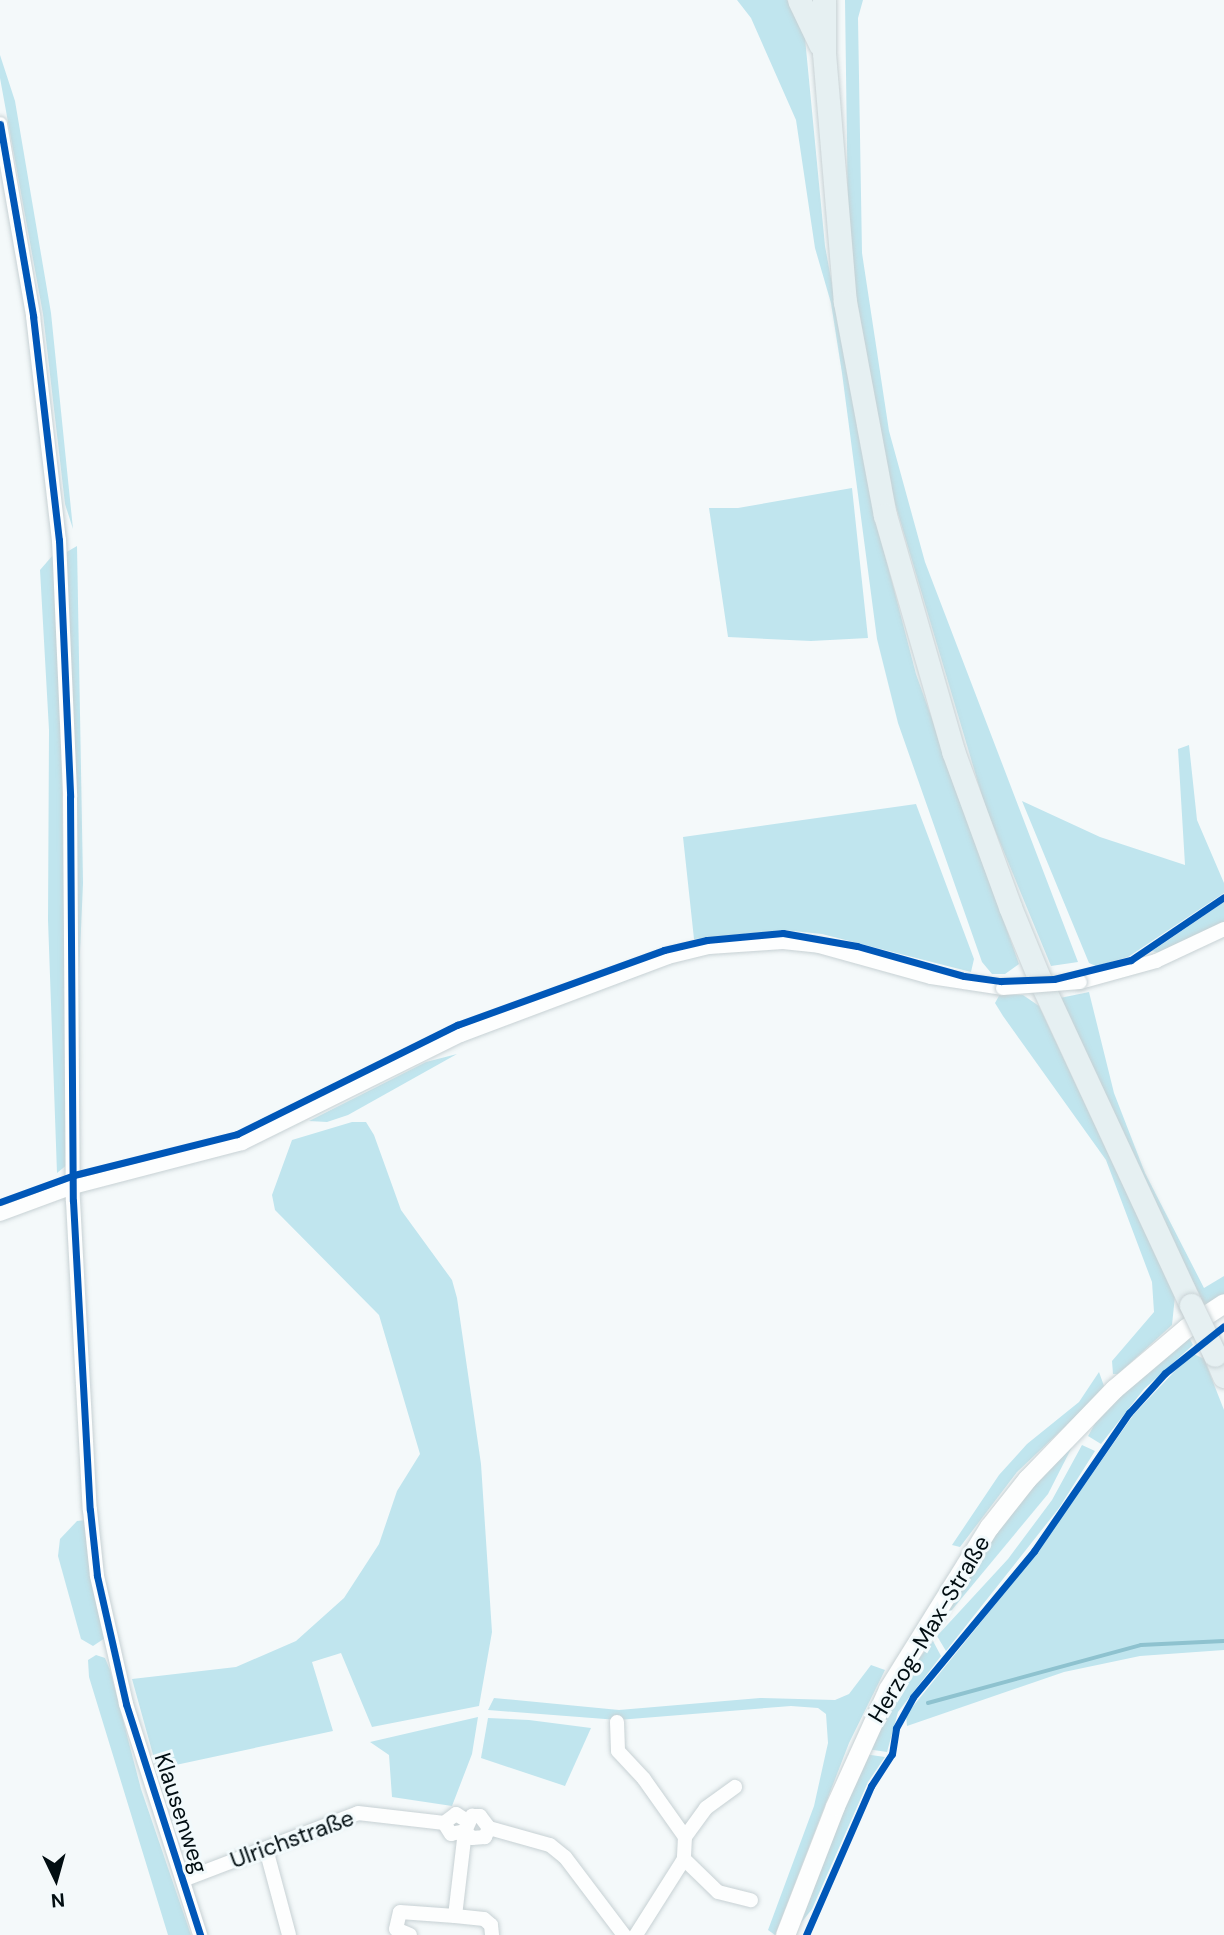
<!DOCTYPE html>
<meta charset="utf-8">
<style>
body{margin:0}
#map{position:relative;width:1224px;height:1935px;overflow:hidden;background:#f4f9fa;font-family:"DM Sans",sans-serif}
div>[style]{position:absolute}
.green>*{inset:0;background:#c0e5ee}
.stream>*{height:3.5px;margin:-1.75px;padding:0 1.75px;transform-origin:1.75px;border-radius:1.75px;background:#8ec2cf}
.roads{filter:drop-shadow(0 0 2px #c7d1d4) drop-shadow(0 0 2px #c7d1d4)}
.minor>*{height:14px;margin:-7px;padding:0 7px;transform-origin:7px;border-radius:7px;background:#fdfefe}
.secondary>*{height:19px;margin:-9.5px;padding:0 9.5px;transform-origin:9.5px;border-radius:9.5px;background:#fdfefe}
.trunk>*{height:23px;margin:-11.5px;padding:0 11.5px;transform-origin:11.5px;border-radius:11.5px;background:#e6f0f2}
.bridges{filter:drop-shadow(0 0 2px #c7d1d4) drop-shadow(0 0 2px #c7d1d4)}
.minor-bridge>*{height:14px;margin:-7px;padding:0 7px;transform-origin:7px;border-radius:7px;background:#fdfefe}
.trunk-bridge>*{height:23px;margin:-11.5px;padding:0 11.5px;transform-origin:11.5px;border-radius:11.5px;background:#e6f0f2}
.cycleway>*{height:7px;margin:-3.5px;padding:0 3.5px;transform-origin:3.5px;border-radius:3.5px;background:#0057b8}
span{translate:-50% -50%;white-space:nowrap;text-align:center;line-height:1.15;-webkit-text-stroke:6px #f2fafc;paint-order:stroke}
.street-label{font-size:23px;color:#020e12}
.north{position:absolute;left:21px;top:1844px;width:70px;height:70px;-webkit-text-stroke:5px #f2fafc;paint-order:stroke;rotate:175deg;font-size:19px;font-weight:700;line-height:28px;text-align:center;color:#020e12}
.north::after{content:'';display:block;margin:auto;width:24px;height:32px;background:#020e12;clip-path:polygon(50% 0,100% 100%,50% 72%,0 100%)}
</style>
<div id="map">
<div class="green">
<i style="clip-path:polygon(737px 0,787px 0,804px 28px,825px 246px,875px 517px,916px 674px,1019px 964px,1005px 974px,992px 974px,982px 962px,898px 723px,877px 639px,842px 373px,831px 303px,815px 248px,796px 120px,751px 18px)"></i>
<i style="clip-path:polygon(845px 0,863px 0,858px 18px,862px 253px,889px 431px,925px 562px,1078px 962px,1051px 966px,985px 806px,892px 493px,854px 284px,848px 219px)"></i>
<i style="clip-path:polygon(0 55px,15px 101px,51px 313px,73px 529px,65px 504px,43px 314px,0 78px)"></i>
<i style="clip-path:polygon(852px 488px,868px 638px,811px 641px,728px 637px,709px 508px,738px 508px)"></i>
<i style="clip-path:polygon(77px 546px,83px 883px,79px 974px,65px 553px)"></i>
<i style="clip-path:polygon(53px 555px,60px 666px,68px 1164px,57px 1173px,48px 920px,49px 730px,40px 570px)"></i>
<i style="clip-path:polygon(1189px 745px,1197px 820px,1224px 883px,1224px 893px,1128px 957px,1096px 966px,1089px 963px,1022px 801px,1100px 837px,1185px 865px,1178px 749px)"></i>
<i style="clip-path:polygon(916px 804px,974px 959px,971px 972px,822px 934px,783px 930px,694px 939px,683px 837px)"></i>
<i style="clip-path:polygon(1224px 902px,1224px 924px,1160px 953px,1152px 951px)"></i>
<i style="clip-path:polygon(1089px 992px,1114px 1093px,1145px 1173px,1204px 1288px,1224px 1276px,1224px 1295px,1206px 1307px,1138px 1175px,1060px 998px)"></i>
<i style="clip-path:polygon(1000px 994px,1023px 995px,1039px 1006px,1175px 1296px,1172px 1325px,1118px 1374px,1113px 1374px,1112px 1361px,1154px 1312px,1152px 1282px,1106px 1160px,1003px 1016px,995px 1003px)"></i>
<i style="clip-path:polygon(457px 1054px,348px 1115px,327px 1122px,309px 1121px,426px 1062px)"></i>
<i style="clip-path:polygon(352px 1122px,366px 1122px,374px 1135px,401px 1210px,452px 1280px,457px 1298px,481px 1464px,492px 1632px,479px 1706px,372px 1727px,341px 1653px,312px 1662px,333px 1731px,157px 1769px,132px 1679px,236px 1667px,296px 1641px,344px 1598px,379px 1544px,397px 1491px,420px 1454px,379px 1315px,275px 1210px,272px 1195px,292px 1140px)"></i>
<i style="clip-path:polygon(1188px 1335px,1193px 1345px,1144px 1389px,1101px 1444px,1088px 1436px,1101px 1413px)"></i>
<i style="clip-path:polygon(1192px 1353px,1204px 1359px,1224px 1410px,1224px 1650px,1140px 1656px,1064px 1672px,907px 1726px,906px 1715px,1036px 1554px,1134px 1414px)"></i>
<i style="clip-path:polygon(1099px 1372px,1104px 1386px,1090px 1403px,1017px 1472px,960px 1547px,952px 1545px,999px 1475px,1027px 1444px,1079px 1402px)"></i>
<i style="clip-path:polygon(1076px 1439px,1048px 1494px,946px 1617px,929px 1629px,992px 1531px)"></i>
<i style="clip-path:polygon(1082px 1445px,1095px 1451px,1059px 1508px,946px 1651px,937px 1636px,1008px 1559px,1052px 1500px)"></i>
<i style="clip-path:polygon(86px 1520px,105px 1638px,93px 1646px,81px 1639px,58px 1556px,60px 1539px,77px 1521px)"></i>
<i style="clip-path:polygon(933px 1641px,941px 1656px,898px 1712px,887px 1752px,867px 1749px,892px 1693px)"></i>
<i style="clip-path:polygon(96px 1655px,105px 1658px,110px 1670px,141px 1789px,191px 1935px,168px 1935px,89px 1677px,88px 1660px)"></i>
<i style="clip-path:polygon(871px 1665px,885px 1670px,849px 1743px,775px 1935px,768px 1930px,814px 1806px,828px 1743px,826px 1714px,818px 1708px,791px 1706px,618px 1720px,488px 1710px,494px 1698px,619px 1710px,760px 1698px,835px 1700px,849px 1694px)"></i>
<i style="clip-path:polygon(478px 1717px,472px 1754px,452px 1806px,392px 1797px,389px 1755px,370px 1742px)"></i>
<i style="clip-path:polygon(488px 1718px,529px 1720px,591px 1728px,565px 1786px,481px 1758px)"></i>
<i style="clip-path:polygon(864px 1754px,885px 1757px,868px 1782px,812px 1909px,801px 1923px)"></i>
</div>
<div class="stream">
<i style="left:928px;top:1703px;width:221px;rotate:-15.2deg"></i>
<i style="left:1141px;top:1645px;width:83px;rotate:-2.8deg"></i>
</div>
<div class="roads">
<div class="minor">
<i style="left:0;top:124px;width:195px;rotate:80.2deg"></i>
<i style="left:33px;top:316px;width:226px;rotate:83.4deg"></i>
<i style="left:59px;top:540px;width:257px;rotate:87.5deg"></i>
<i style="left:70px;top:797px;width:404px;rotate:89.6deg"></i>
<i style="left:73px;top:1201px;width:309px;rotate:86.9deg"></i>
<i style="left:90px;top:1510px;width:66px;rotate:83.9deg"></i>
<i style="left:97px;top:1576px;width:131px;rotate:77.2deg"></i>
<i style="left:126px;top:1704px;width:243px;rotate:72.2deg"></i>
<i style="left:1080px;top:982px;width:79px;rotate:-15.4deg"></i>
<i style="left:1156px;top:961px;width:75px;rotate:-25.2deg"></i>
<i style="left:0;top:1214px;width:78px;rotate:-20.3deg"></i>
<i style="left:73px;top:1187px;width:175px;rotate:-14.6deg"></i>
<i style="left:242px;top:1143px;width:244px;rotate:-26.3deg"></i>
<i style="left:461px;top:1035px;width:221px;rotate:-20.6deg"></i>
<i style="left:668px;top:957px;width:42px;rotate:-13.7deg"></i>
<i style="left:709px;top:947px;width:74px;rotate:-3.9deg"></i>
<i style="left:783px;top:942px;width:36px;rotate:6deg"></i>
<i style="left:819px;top:946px;width:116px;rotate:15.5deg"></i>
<i style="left:931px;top:977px;width:73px;rotate:8.7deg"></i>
<i style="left:617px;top:1722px;width:29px;rotate:88deg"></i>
<i style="left:618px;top:1751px;width:38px;rotate:47deg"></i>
<i style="left:644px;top:1779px;width:71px;rotate:54.7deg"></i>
<i style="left:685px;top:1837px;width:22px;rotate:93deg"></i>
<i style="left:684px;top:1859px;width:90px;rotate:122.3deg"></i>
<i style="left:489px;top:1828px;width:10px;rotate:114deg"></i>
<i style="left:485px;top:1837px;width:13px;rotate:176deg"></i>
<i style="left:472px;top:1838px;width:10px;rotate:-135deg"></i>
<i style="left:465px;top:1831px;width:17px;rotate:-65deg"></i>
<i style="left:472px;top:1816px;width:8px"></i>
<i style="left:480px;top:1816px;width:15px;rotate:53deg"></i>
<i style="left:489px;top:1828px;width:63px;rotate:15.6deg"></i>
<i style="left:550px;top:1845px;width:19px;rotate:39deg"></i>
<i style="left:565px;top:1857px;width:98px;rotate:52.9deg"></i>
<i style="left:685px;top:1837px;width:36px;rotate:-54deg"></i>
<i style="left:706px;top:1808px;width:36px;rotate:-36deg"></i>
<i style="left:266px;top:1849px;width:89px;rotate:75deg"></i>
<i style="left:684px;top:1859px;width:47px;rotate:44.1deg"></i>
<i style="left:718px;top:1892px;width:34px;rotate:14deg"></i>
<i style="left:183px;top:1880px;width:187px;rotate:-20.9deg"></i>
<i style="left:358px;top:1813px;width:87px;rotate:6.6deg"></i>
<i style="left:444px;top:1823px;width:15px;rotate:-37deg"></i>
<i style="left:456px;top:1814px;width:13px;rotate:32deg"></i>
<i style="left:455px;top:1916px;width:29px;rotate:6deg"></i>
<i style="left:484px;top:1919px;width:9px;rotate:41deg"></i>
<i style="left:491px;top:1925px;width:10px;rotate:84deg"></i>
<i style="left:410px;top:1935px;width:15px;rotate:-157deg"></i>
<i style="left:396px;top:1929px;width:17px;rotate:-77deg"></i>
<i style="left:400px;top:1912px;width:55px;rotate:4.2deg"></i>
<i style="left:455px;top:1916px;width:86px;rotate:-83.3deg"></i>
<i style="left:465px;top:1831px;width:14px;rotate:168deg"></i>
<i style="left:451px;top:1834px;width:13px;rotate:-122deg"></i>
</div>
<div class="secondary">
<i style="left:785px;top:1935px;width:138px;rotate:-68.8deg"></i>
<i style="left:835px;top:1806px;width:128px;rotate:-65.6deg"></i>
<i style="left:888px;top:1689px;width:191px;rotate:-58.1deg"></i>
<i style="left:989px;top:1527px;width:61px;rotate:-51.6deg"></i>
<i style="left:1027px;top:1479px;width:125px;rotate:-46deg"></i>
<i style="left:1114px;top:1389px;width:94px;rotate:-40.3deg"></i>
<i style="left:1186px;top:1328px;width:45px;rotate:-33.3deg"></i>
</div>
<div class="trunk">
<i style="left:799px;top:0;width:49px;rotate:64.5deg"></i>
<i style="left:824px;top:0;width:53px;rotate:90deg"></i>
<i style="left:824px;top:53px;width:250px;rotate:85.2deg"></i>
<i style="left:845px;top:302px;width:217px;rotate:79.4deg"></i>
<i style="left:885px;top:515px;width:246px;rotate:73.9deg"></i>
<i style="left:953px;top:751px;width:166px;rotate:69.9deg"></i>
<i style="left:1010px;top:907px;width:79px;rotate:67.7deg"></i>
<i style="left:1040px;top:980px;width:358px;rotate:65.1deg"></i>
<i style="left:1215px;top:1355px;width:23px;rotate:67deg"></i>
</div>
</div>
<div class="bridges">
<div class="minor-bridge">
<i style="left:1003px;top:988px;width:77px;rotate:-4.5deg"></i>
</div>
<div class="trunk-bridge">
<i style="left:1191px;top:1305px;width:55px;rotate:64.4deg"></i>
</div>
</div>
<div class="cycleway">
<i style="left:0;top:124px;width:195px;rotate:80.2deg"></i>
<i style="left:33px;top:316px;width:226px;rotate:83.4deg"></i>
<i style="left:59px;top:540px;width:257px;rotate:87.5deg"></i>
<i style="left:70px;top:797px;width:404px;rotate:89.6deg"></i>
<i style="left:73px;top:1201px;width:309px;rotate:86.9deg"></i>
<i style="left:90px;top:1510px;width:66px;rotate:83.9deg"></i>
<i style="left:97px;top:1576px;width:131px;rotate:77.2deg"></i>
<i style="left:126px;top:1704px;width:243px;rotate:72.2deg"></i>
<i style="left:0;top:1202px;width:79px;rotate:-20deg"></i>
<i style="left:74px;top:1175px;width:168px;rotate:-14.1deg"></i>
<i style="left:237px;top:1134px;width:246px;rotate:-26.4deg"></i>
<i style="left:457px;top:1025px;width:220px;rotate:-19.9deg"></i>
<i style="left:664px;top:950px;width:44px;rotate:-13.1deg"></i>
<i style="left:707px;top:940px;width:76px;rotate:-5.3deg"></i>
<i style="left:783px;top:933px;width:75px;rotate:10deg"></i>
<i style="left:857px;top:946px;width:111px;rotate:15.7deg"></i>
<i style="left:964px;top:976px;width:37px;rotate:8deg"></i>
<i style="left:1001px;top:981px;width:53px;rotate:-2.2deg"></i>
<i style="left:1054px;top:979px;width:79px;rotate:-13.9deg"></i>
<i style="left:1131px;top:960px;width:112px;rotate:-34.1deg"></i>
<i style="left:806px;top:1935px;width:163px;rotate:-66.4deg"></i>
<i style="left:871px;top:1786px;width:38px;rotate:-57deg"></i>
<i style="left:892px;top:1754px;width:26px;rotate:-81deg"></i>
<i style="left:896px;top:1728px;width:35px;rotate:-61deg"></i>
<i style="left:913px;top:1697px;width:190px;rotate:-50.3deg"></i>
<i style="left:1034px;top:1551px;width:168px;rotate:-55.5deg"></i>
<i style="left:1129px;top:1413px;width:54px;rotate:-48deg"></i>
<i style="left:1165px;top:1373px;width:75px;rotate:-38.5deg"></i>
</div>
<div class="street-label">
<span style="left:929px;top:1629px;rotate:-59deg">Herzog-Max-Straße</span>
<span style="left:181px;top:1813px;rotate:72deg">Klausenweg</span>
<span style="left:292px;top:1839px;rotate:-20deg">Ulrichstraße</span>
</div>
<div class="north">N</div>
</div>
